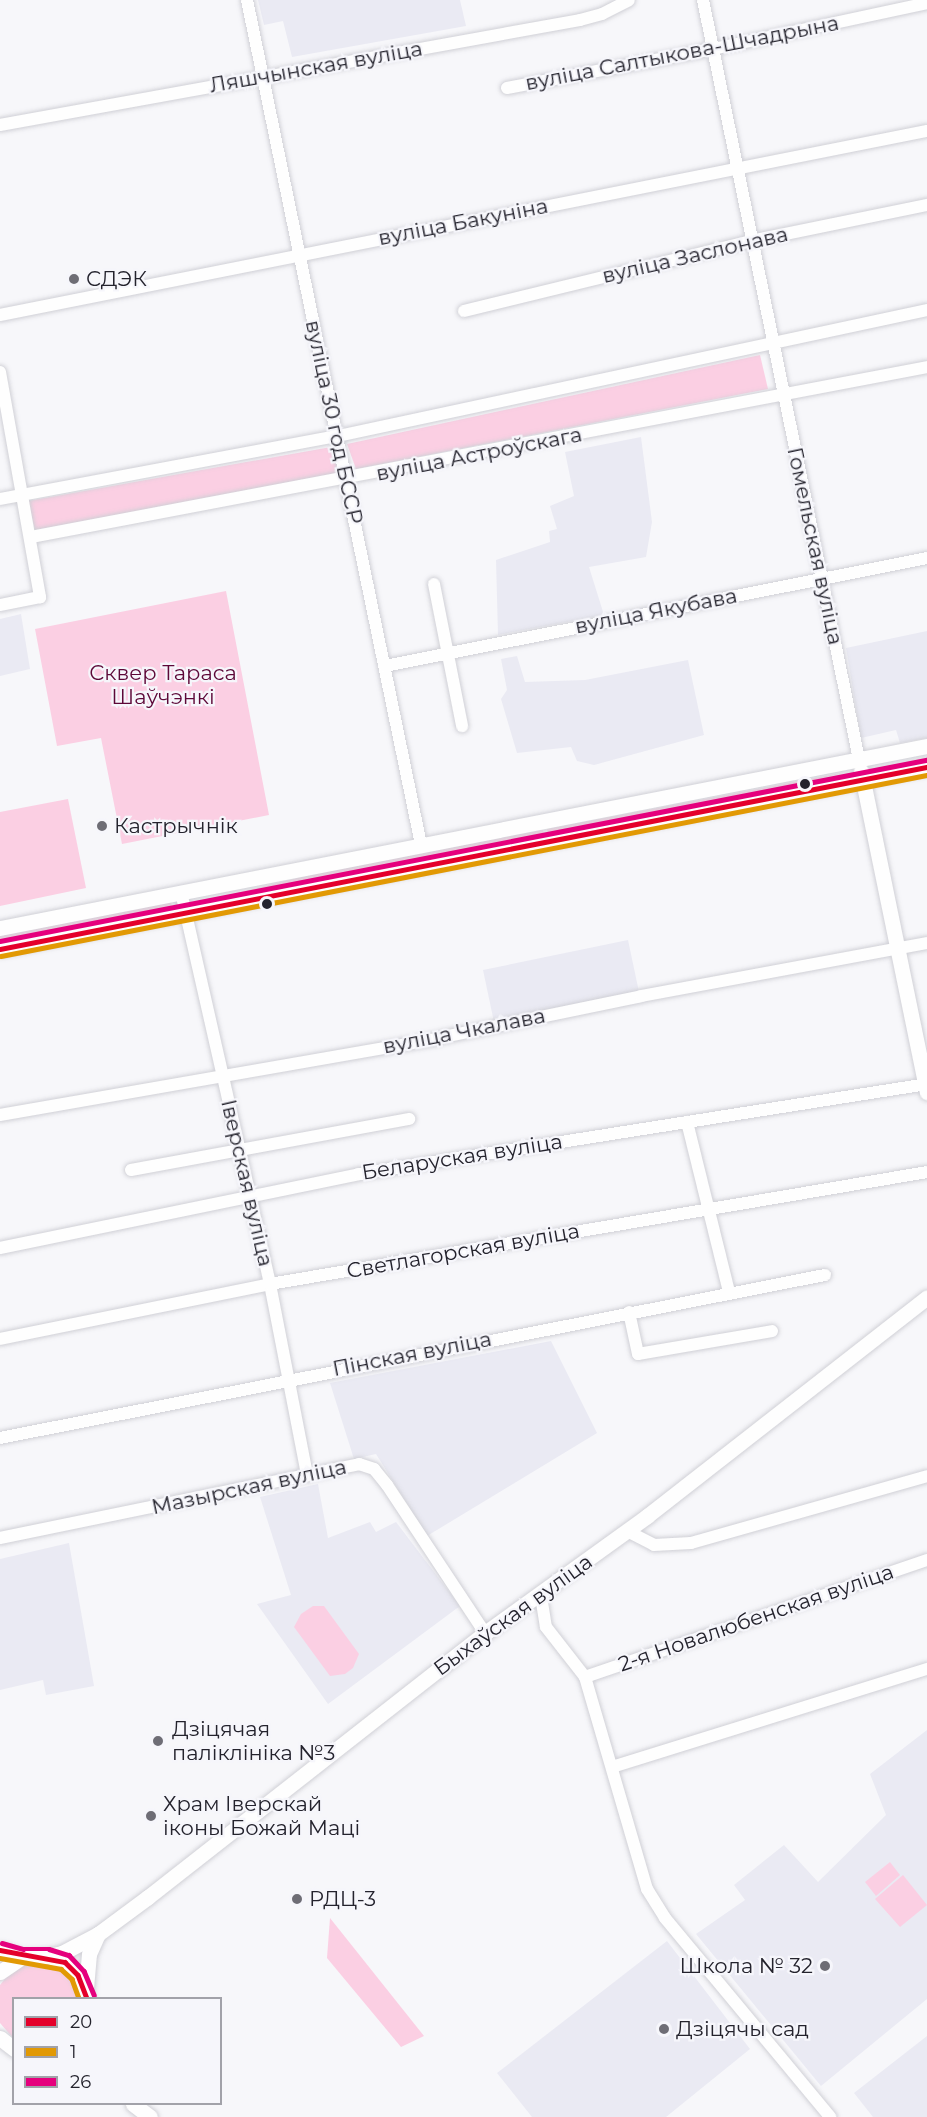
<!DOCTYPE html>
<meta charset="utf-8">
<style>
body{margin:0}
#map{position:relative;width:927px;height:2117px;overflow:hidden;background:#f7f7fa;font-family:Montserrat,sans-serif}
div>[style]{position:absolute}
.built>*{inset:0;background:#eaeaf3}
.green>*{inset:0;background:#fbcfe3}
.roads{filter:drop-shadow(0 0 2px #d0d0d6) drop-shadow(0 0 2px #d0d0d6)}
.minor>*{height:12px;margin:-6px;padding:0 6px;transform-origin:6px;border-radius:6px;background:#fefefe}
.major>*{height:15px;margin:-7.5px;padding:0 7.5px;transform-origin:7.5px;border-radius:7.5px;background:#fefefe}
.bus-1>*{height:4.5px;margin:-2.25px;padding:0 2.25px;transform-origin:2.25px;border-radius:2.25px;background:#e4002b}
.bus-2>*{height:4.5px;margin:-2.25px;padding:0 2.25px;transform-origin:2.25px;border-radius:2.25px;background:#e29904}
.bus-3>*{height:4.5px;margin:-2.25px;padding:0 2.25px;transform-origin:2.25px;border-radius:2.25px;background:#e5007d}
.dots>*{width:16px;height:16px;translate:-50% -50%;box-sizing:border-box;border:3px solid #f6f6fb;border-radius:50%}
span{translate:-50% -50%;white-space:nowrap;text-align:center;line-height:1.15;-webkit-text-stroke:4.5px #f6f6fb;paint-order:stroke}
.street-label{font-size:21px;color:#24232d}
.poi-label{font-size:21px;color:#24232d}
.left{translate:0 -50%;text-align:left}
.right{translate:-100% -50%;text-align:right}
.park-label{font-size:21px;color:#5d0838}
.legend{position:absolute;left:12px;top:1997px;width:210px;height:108px;box-sizing:border-box;background:#f6f6fb;border:2px solid #a2a2a9;margin:0;padding:8px 10px;list-style:none;font-size:18px;color:#24232d}
.legend li{display:flex;align-items:center;gap:12px;height:30px}
.legend b{width:30px;border:2px solid #a2a2a9}
</style>
<div id="map">
<div class="built">
<i style="clip-path:polygon(258px 0,460px 0,466px 26px,292px 57px,283px 21px,264px 25px)"></i>
<i style="clip-path:polygon(641px 437px,652px 522px,646px 557px,589px 567px,604px 615px,498px 635px,496px 560px,550px 542px,549px 531px,557px 529px,550px 506px,574px 496px,565px 452px)"></i>
<i style="clip-path:polygon(21px 614px,30px 669px,0 676px,0 619px)"></i>
<i style="clip-path:polygon(927px 631px,927px 738px,900px 743px,896px 730px,861px 738px,846px 648px)"></i>
<i style="clip-path:polygon(517px 656px,525px 682px,585px 680px,688px 660px,704px 735px,594px 765px,577px 761px,571px 747px,517px 753px,501px 699px,507px 690px,501px 659px)"></i>
<i style="clip-path:polygon(628px 940px,639px 992px,494px 1022px,483px 970px)"></i>
<i style="clip-path:polygon(551px 1341px,597px 1433px,427px 1536px,376px 1454px,354px 1459px,330px 1383px)"></i>
<i style="clip-path:polygon(318px 1484px,328px 1538px,370px 1522px,376px 1532px,396px 1522px,460px 1606px,328px 1704px,257px 1604px,291px 1595px,260px 1497px)"></i>
<i style="clip-path:polygon(69px 1543px,94px 1686px,46px 1695px,43px 1680px,0 1690px,0 1559px)"></i>
<i style="clip-path:polygon(927px 1730px,927px 1999px,821px 2086px,696px 1934px,745px 1900px,734px 1885px,784px 1845px,818px 1882px,886px 1815px,870px 1774px)"></i>
<i style="clip-path:polygon(667px 1941px,750px 2049px,666px 2117px,532px 2117px,497px 2073px)"></i>
<i style="clip-path:polygon(927px 2036px,927px 2117px,873px 2117px,854px 2093px)"></i>
</div>
<div class="green">
<i style="clip-path:polygon(760px 355px,768px 389px,356px 469px,347px 444px)"></i>
<i style="clip-path:polygon(331px 447px,339px 475px,35px 530px,28px 501px)"></i>
<i style="clip-path:polygon(226px 591px,269px 815px,122px 844px,101px 738px,57px 746px,35px 629px)"></i>
<i style="clip-path:polygon(846px 772px,775px 790px,548px 834px,547px 829px)"></i>
<i style="clip-path:polygon(68px 799px,86px 888px,0 906px,0 812px)"></i>
<i style="clip-path:polygon(543px 830px,544px 835px,200px 902px,314px 874px)"></i>
<i style="clip-path:polygon(171px 902px,172px 908px,0 943px,0 936px)"></i>
<i style="clip-path:polygon(313px 1606px,324px 1606px,359px 1654px,353px 1668px,345px 1674px,330px 1676px,294px 1627px,301px 1614px)"></i>
<i style="clip-path:polygon(890px 1862px,900px 1875px,876px 1896px,865px 1882px)"></i>
<i style="clip-path:polygon(903px 1875px,927px 1905px,900px 1927px,875px 1899px)"></i>
<i style="clip-path:polygon(330px 1918px,424px 2036px,401px 2047px,327px 1958px)"></i>
<i style="clip-path:polygon(31px 1961px,50px 1962px,67px 1971px,78px 1987px,80px 1998px,14px 1998px,13px 2038px,0 2023px,0 1985px,13px 1969px)"></i>
</div>
<div class="roads">
<div class="minor">
<i style="left:247px;top:0;width:863px;rotate:78.36deg"></i>
<i style="left:703px;top:0;width:775px;rotate:78.39deg"></i>
<i style="left:507px;top:88px;width:210px;rotate:-10.7deg"></i>
<i style="left:713px;top:49px;width:219px;rotate:-12.1deg"></i>
<i style="left:0;top:125px;width:589px;rotate:-10.26deg"></i>
<i style="left:580px;top:20px;width:23px;rotate:-15deg"></i>
<i style="left:602px;top:14px;width:30px;rotate:-27deg"></i>
<i style="left:464px;top:311px;width:295px;rotate:-13.7deg"></i>
<i style="left:751px;top:241px;width:180px;rotate:-11.6deg"></i>
<i style="left:0;top:315px;width:945px;rotate:-11.23deg"></i>
<i style="left:0;top:372px;width:229px;rotate:79.9deg"></i>
<i style="left:40px;top:597px;width:41px;rotate:168.7deg"></i>
<i style="left:0;top:499px;width:344px;rotate:-10.6deg"></i>
<i style="left:338px;top:436px;width:602px;rotate:-12.07deg"></i>
<i style="left:31px;top:537px;width:912px;rotate:-10.74deg"></i>
<i style="left:434px;top:584px;width:145px;rotate:78.8deg"></i>
<i style="left:385px;top:666px;width:553px;rotate:-11.27deg"></i>
<i style="left:181px;top:892px;width:402px;rotate:77.2deg"></i>
<i style="left:270px;top:1284px;width:195px;rotate:79deg"></i>
<i style="left:0;top:1115px;width:446px;rotate:-9.9deg"></i>
<i style="left:439px;top:1038px;width:206px;rotate:-11.7deg"></i>
<i style="left:641px;top:996px;width:291px;rotate:-10.5deg"></i>
<i style="left:687px;top:1122px;width:175px;rotate:76.1deg"></i>
<i style="left:131px;top:1170px;width:283px;rotate:-10.4deg"></i>
<i style="left:0;top:1248px;width:367px;rotate:-11.6deg"></i>
<i style="left:359px;top:1174px;width:575px;rotate:-9deg"></i>
<i style="left:629px;top:1312px;width:43px;rotate:77.9deg"></i>
<i style="left:638px;top:1354px;width:136px;rotate:-9.7deg"></i>
<i style="left:0;top:1339px;width:276px;rotate:-11.5deg"></i>
<i style="left:270px;top:1284px;width:666px;rotate:-9.67deg"></i>
<i style="left:0;top:1438px;width:841px;rotate:-11.18deg"></i>
<i style="left:627px;top:1531px;width:30px;rotate:27deg"></i>
<i style="left:654px;top:1545px;width:37px;rotate:-3deg"></i>
<i style="left:691px;top:1543px;width:245px;rotate:-15.8deg"></i>
<i style="left:0;top:1538px;width:367px;rotate:-11.6deg"></i>
<i style="left:359px;top:1464px;width:16px;rotate:18deg"></i>
<i style="left:374px;top:1469px;width:21px;rotate:51deg"></i>
<i style="left:387px;top:1485px;width:178px;rotate:56.5deg"></i>
<i style="left:541px;top:1596px;width:31px;rotate:81deg"></i>
<i style="left:546px;top:1627px;width:63px;rotate:52deg"></i>
<i style="left:585px;top:1677px;width:221px;rotate:73.7deg"></i>
<i style="left:647px;top:1889px;width:34px;rotate:58deg"></i>
<i style="left:665px;top:1918px;width:259px;rotate:50.3deg"></i>
<i style="left:585px;top:1677px;width:361px;rotate:-18.9deg"></i>
<i style="left:612px;top:1767px;width:330px;rotate:-17.3deg"></i>
</div>
<div class="major">
<i style="left:861px;top:771px;width:328px;rotate:78.4deg"></i>
<i style="left:0;top:928px;width:945px;rotate:-11.11deg"></i>
<i style="left:0;top:949px;width:945px;rotate:-11.11deg"></i>
<i style="left:0;top:1950px;width:23px;rotate:18deg"></i>
<i style="left:48px;top:1956px;width:14px;rotate:-12deg"></i>
<i style="left:62px;top:1953px;width:41px;rotate:-27.8deg"></i>
<i style="left:98px;top:1934px;width:62px;rotate:-36.5deg"></i>
<i style="left:148px;top:1897px;width:428px;rotate:-38.1deg"></i>
<i style="left:485px;top:1633px;width:200px;rotate:-35.8deg"></i>
<i style="left:647px;top:1516px;width:355px;rotate:-38deg"></i>
<i style="left:0;top:1972px;width:27px;rotate:-34deg"></i>
<i style="left:22px;top:1957px;width:26px;rotate:-2deg"></i>
<i style="left:48px;top:1956px;width:18px;rotate:19deg"></i>
<i style="left:65px;top:1962px;width:18px;rotate:45deg"></i>
<i style="left:78px;top:1975px;width:25px;rotate:69deg"></i>
<i style="left:86px;top:1988px;width:34px;rotate:-85deg"></i>
<i style="left:89px;top:1954px;width:22px;rotate:-66deg"></i>
<i style="left:0;top:2038px;width:18px;rotate:38deg"></i>
<i style="left:133px;top:2104px;width:21px;rotate:37deg"></i>
</div>
</div>
<div class="bus-1">
<i style="left:0;top:949px;width:945px;rotate:-11.11deg"></i>
<i style="left:0;top:1950px;width:66px;rotate:10.5deg"></i>
<i style="left:65px;top:1962px;width:18px;rotate:45deg"></i>
<i style="left:78px;top:1975px;width:25px;rotate:69deg"></i>
</div>
<div class="bus-2">
<i style="left:1px;top:956px;width:944px;rotate:-11.06deg"></i>
<i style="left:0;top:1958px;width:62px;rotate:10.2deg"></i>
<i style="left:61px;top:1969px;width:15px;rotate:42deg"></i>
<i style="left:72px;top:1979px;width:20px;rotate:70deg"></i>
</div>
<div class="bus-3">
<i style="left:0;top:941px;width:944px;rotate:-11.06deg"></i>
<i style="left:2px;top:1943px;width:22px;rotate:16deg"></i>
<i style="left:23px;top:1949px;width:26px"></i>
<i style="left:49px;top:1949px;width:21px;rotate:17deg"></i>
<i style="left:69px;top:1955px;width:22px;rotate:47deg"></i>
<i style="left:84px;top:1971px;width:26px;rotate:67deg"></i>
</div>
<div class="dots">
<i style="left:74px;top:279px;background:#6e6d75"></i>
<i style="left:805px;top:784px;background:#24232d"></i>
<i style="left:102px;top:826px;background:#6e6d75"></i>
<i style="left:267px;top:904px;background:#24232d"></i>
<i style="left:158px;top:1741px;background:#6e6d75"></i>
<i style="left:151px;top:1816px;background:#6e6d75"></i>
<i style="left:297px;top:1899px;background:#6e6d75"></i>
<i style="left:825px;top:1966px;background:#6e6d75"></i>
<i style="left:664px;top:2029px;background:#6e6d75"></i>
</div>
<div class="street-label">
<span style="left:682px;top:53px;rotate:-11deg">вуліца Салтыкова-Шчадрына</span>
<span style="left:316px;top:67px;rotate:-10deg">Ляшчынская вуліца</span>
<span style="left:463px;top:222px;rotate:-11deg">вуліца Бакуніна</span>
<span style="left:695px;top:255px;rotate:-13deg">вуліца Заслонава</span>
<span style="left:334px;top:422px;rotate:78deg">вуліца 30 год БССР</span>
<span style="left:479px;top:454px;rotate:-11deg">вуліца Астроўскага</span>
<span style="left:815px;top:546px;rotate:78deg">Гомельская вуліца</span>
<span style="left:656px;top:611px;rotate:-11deg">вуліца Якубава</span>
<span style="left:464px;top:1031px;rotate:-11deg">вуліца Чкалава</span>
<span style="left:462px;top:1157px;rotate:-9deg">Беларуская вуліца</span>
<span style="left:247px;top:1183px;rotate:77deg">Іверская вуліца</span>
<span style="left:463px;top:1251px;rotate:-10deg">Светлагорская вуліца</span>
<span style="left:412px;top:1354px;rotate:-11deg">Пінская вуліца</span>
<span style="left:249px;top:1487px;rotate:-12deg">Мазырская вуліца</span>
<span style="left:513px;top:1615px;rotate:-36deg">Быхаўская вуліца</span>
<span style="left:756px;top:1618px;rotate:-19deg">2-я Новалюбенская вуліца</span>
</div>
<div class="poi-label">
<span class="left" style="left:86px;top:279px">СДЭК</span>
<span class="left" style="left:114px;top:826px">Кастрычнік</span>
<span class="left" style="left:172px;top:1741px">Дзіцячая<br>паліклініка №3</span>
<span class="left" style="left:163px;top:1816px">Храм Іверскай<br>іконы Божай Маці</span>
<span class="left" style="left:309px;top:1899px">РДЦ-3</span>
<span class="right" style="left:813px;top:1966px">Школа № 32</span>
<span class="left" style="left:676px;top:2029px">Дзіцячы сад</span>
</div>
<div class="park-label">
<span style="left:163px;top:685px">Сквер Тараса<br>Шаўчэнкі</span>
</div>
<ul class="legend">
<li><b style="height:8px;background:#e4002b"></b>20</li>
<li><b style="height:8px;background:#e29904"></b>1</li>
<li><b style="height:8px;background:#e5007d"></b>26</li>
</ul>
</div>
